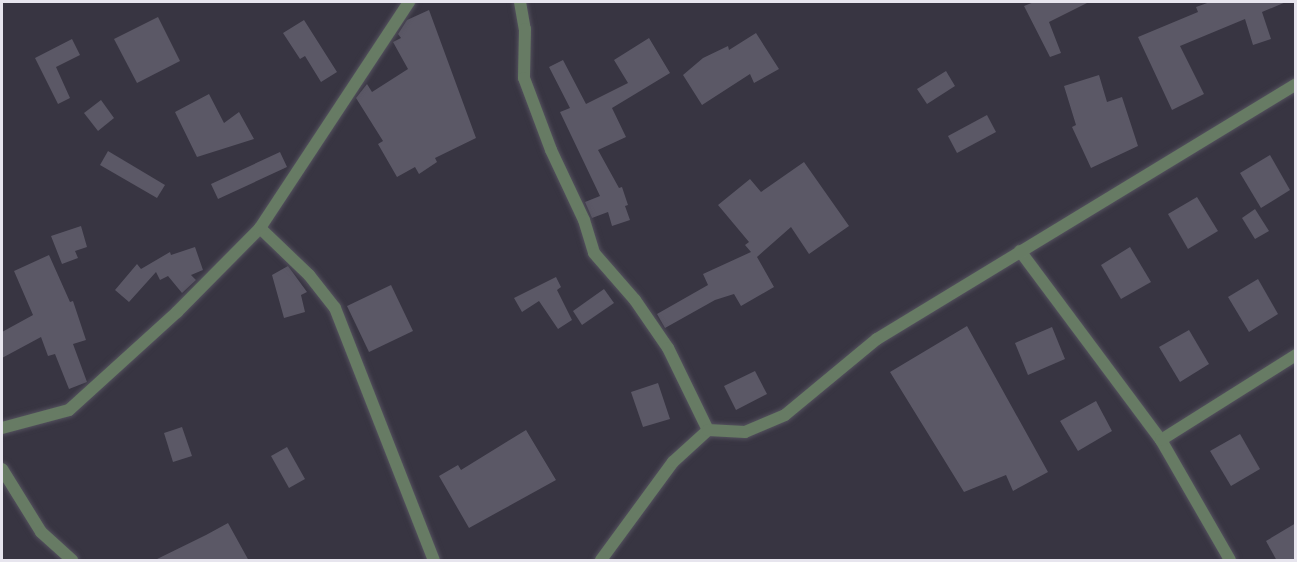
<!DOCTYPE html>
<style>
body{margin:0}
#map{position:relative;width:1297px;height:562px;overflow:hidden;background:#383542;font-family:Jost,sans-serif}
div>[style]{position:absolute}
.building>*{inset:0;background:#5b5866}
.roads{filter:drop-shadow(0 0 2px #54515e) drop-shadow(0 0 2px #54515e)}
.street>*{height:12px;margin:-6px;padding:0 6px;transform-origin:6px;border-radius:6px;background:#677b64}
span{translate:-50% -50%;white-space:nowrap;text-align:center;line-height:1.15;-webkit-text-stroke:6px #1f1d23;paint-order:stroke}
.frame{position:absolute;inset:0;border:3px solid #e7e5ee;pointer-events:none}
</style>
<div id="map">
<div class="building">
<i style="clip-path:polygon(1034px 2px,1089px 2px,1049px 22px,1061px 53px,1050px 57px,1024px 6px)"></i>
<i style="clip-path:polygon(1210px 2px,1286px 2px,1262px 12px,1271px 39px,1253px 45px,1245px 19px,1180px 46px,1204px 94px,1172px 110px,1138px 37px,1198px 12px,1196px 7px)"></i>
<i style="clip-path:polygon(429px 10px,476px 138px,435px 158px,437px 162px,419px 174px,415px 167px,397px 177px,378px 144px,383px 141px,356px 98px,367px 84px,372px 92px,408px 69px,393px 42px,401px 38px,398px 34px,407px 20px)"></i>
<i style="clip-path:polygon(158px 17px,180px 61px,137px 83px,114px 39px)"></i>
<i style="clip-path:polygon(304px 20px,337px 72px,321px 82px,305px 56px,300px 59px,283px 33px)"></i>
<i style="clip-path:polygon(756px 33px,779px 69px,754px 83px,750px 74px,702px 105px,683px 75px,703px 58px,728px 46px,729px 50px)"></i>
<i style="clip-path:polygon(649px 38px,670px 73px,612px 108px,626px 137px,598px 150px,619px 188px,622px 187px,628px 205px,625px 206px,630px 220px,612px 226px,608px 212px,592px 218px,585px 202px,600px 196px,560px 112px,570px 108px,549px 67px,563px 60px,586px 104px,628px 83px,614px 60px)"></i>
<i style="clip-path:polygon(72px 39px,80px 55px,56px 67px,70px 98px,58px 104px,35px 58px)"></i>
<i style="clip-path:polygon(946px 71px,955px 86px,927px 104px,917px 89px)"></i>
<i style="clip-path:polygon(1099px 75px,1107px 102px,1122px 97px,1138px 146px,1091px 168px,1072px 127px,1076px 125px,1064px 86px)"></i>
<i style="clip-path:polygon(209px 94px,224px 123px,239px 112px,254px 139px,197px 157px,175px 112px)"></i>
<i style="clip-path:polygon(101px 100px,114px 118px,98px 131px,84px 113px)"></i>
<i style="clip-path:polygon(987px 115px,996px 132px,957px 153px,948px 136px)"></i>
<i style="clip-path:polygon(108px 151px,165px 185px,157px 198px,100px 165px)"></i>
<i style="clip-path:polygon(280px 152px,287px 167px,218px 199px,211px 184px)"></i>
<i style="clip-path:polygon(1270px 155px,1290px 190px,1261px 208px,1240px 173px)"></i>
<i style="clip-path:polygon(804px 162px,849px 226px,809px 254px,791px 227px,757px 257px,774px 287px,741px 306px,734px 294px,715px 300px,665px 328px,657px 314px,708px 285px,703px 274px,751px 252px,745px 245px,749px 242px,718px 205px,750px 179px,761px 192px)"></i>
<i style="clip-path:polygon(1197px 197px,1218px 231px,1188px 249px,1168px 214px)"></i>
<i style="clip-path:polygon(1255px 209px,1269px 231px,1255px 239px,1242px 218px)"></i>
<i style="clip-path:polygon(81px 226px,87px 247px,75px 251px,78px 258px,62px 264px,51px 236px)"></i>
<i style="clip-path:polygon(195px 247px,203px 270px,191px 275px,196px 280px,182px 293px,168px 276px,160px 280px,156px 272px,129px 302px,115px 290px,137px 264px,141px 269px,170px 252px,171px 255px)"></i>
<i style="clip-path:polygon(1130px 247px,1151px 282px,1121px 299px,1101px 265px)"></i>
<i style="clip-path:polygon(49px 255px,70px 302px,73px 301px,86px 340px,73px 344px,87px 382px,69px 389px,55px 354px,48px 356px,41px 337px,2px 358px,2px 332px,33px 315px,14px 271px)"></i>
<i style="clip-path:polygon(288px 266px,307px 292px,301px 295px,305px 312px,284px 318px,272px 275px)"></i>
<i style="clip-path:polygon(556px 277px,561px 287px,557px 290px,572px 320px,558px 329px,539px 301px,522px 312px,514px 298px)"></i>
<i style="clip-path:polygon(1258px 279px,1278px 314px,1249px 332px,1228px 297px)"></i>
<i style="clip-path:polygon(391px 285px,413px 331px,369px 352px,347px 306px)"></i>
<i style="clip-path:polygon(604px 289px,614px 303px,582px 325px,573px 311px)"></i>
<i style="clip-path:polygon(967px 326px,1048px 472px,1013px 491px,1006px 475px,964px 492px,890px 372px)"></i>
<i style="clip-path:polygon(1052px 327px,1065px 359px,1028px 375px,1015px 343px)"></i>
<i style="clip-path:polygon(1189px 330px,1209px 364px,1180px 382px,1159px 347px)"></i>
<i style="clip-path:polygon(755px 371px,767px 394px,736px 410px,724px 386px)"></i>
<i style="clip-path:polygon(658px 383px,670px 419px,643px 427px,631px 392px)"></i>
<i style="clip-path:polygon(1096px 401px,1112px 431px,1078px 451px,1060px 421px)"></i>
<i style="clip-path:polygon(182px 427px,192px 456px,173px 462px,164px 433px)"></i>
<i style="clip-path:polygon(526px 430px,556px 480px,469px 528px,439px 476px,458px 465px,461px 470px)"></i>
<i style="clip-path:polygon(1240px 434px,1260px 469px,1231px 486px,1210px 451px)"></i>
<i style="clip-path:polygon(287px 447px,305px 479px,289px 488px,271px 456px)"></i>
<i style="clip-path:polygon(228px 523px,249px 561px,153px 561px,206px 535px)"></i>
<i style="clip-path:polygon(1296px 523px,1296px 561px,1277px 561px,1266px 541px)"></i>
</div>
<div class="roads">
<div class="street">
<i style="left:520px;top:2px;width:27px;rotate:80deg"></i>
<i style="left:525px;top:29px;width:49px;rotate:91.2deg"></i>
<i style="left:524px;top:78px;width:77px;rotate:69.4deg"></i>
<i style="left:551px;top:150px;width:77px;rotate:64.8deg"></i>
<i style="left:584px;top:220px;width:34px;rotate:73deg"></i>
<i style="left:594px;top:253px;width:62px;rotate:48.9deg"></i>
<i style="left:635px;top:300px;width:58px;rotate:55.5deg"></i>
<i style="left:668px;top:348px;width:91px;rotate:64deg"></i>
<i style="left:260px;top:228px;width:68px;rotate:43.8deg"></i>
<i style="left:309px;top:275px;width:42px;rotate:51.8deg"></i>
<i style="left:335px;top:308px;width:271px;rotate:68.6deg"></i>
<i style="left:1020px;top:251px;width:236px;rotate:53.3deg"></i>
<i style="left:1161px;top:440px;width:138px;rotate:60.1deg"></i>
<i style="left:2px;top:428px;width:69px;rotate:-15deg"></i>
<i style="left:69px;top:410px;width:146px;rotate:-42.2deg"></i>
<i style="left:177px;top:312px;width:118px;rotate:-45.3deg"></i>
<i style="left:260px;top:228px;width:271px;rotate:-56.6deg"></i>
<i style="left:1161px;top:440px;width:160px;rotate:-32.2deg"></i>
<i style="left:2px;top:469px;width:74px;rotate:58.2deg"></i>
<i style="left:41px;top:532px;width:42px;rotate:42.1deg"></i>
<i style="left:601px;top:560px;width:122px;rotate:-53.7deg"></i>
<i style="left:673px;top:462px;width:47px;rotate:-42.4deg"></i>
<i style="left:708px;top:430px;width:37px;rotate:3deg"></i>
<i style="left:745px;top:432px;width:43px;rotate:-23deg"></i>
<i style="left:785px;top:415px;width:119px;rotate:-39.6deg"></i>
<i style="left:877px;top:339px;width:490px;rotate:-31.3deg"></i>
</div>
</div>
<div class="frame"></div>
</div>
